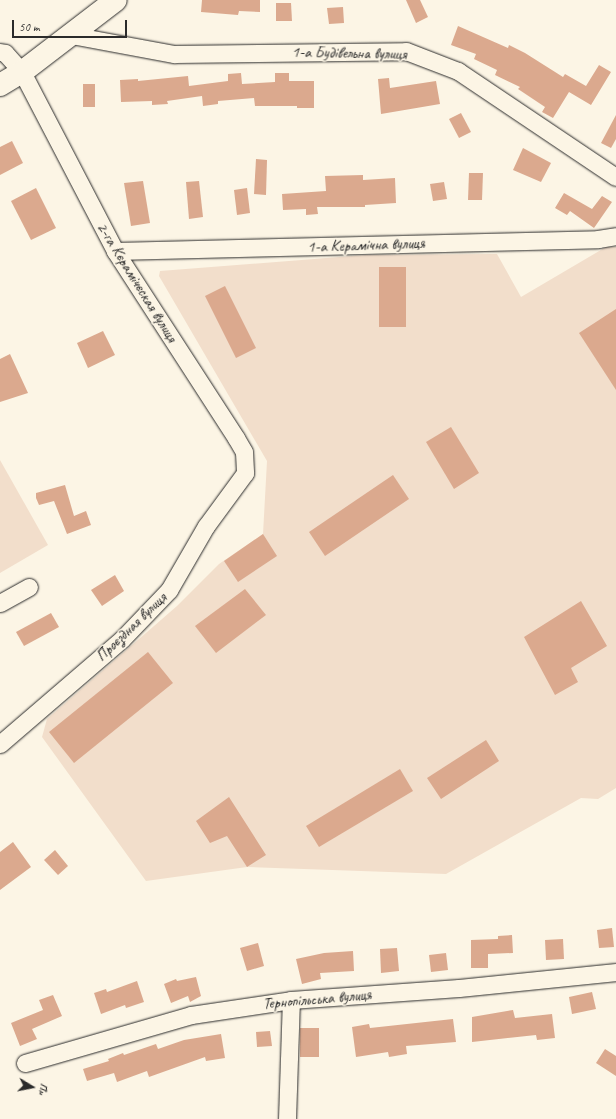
<!DOCTYPE html>
<meta charset="utf-8">
<style>
body{margin:0}
#map{position:relative;width:616px;height:1119px;overflow:hidden;background:#fcf5e5;font-family:Caveat,sans-serif}
div>[style]{position:absolute}
.built>*{inset:0;background:#f2decb}
.building>*{inset:0;background:#dba98e}
.roads{filter:drop-shadow(0 0 1px #2b2b2b) drop-shadow(0 0 1px #2b2b2b)}
.minor>*{height:17px;margin:-8.5px;padding:0 8.5px;transform-origin:8.5px;border-radius:8.5px;background:#fcf5e5}
.primary>*{height:22px;margin:-11px;padding:0 11px;transform-origin:11px;border-radius:11px;background:#fcf5e5}
span{translate:-50% -50%;white-space:nowrap;text-align:center;line-height:1.15;-webkit-text-stroke:3px #fcf5e5;paint-order:stroke}
.street-label{font-size:16px;color:#2b2b2b}
.north{position:absolute;left:12px;top:1067px;width:40px;height:40px;-webkit-text-stroke:3px #fcf5e5;paint-order:stroke;rotate:100deg;font-size:11px;font-weight:700;line-height:16px;text-align:center;color:#2b2b2b}
.north::after{content:'';display:block;margin:auto;width:14px;height:18px;background:#2b2b2b;clip-path:polygon(50% 0,100% 100%,50% 72%,0 100%)}
.scale{position:absolute;left:12px;top:20px;width:115px;height:18px;box-sizing:border-box;border:2px solid #2b2b2b;border-top:0;padding-left:5px;font-size:12px;line-height:14px;white-space:nowrap;color:#2b2b2b;-webkit-text-stroke:3px #fcf5e5;paint-order:stroke}
</style>
<div id="map">
<div class="built">
<i style="clip-path:polygon(606px 247px,616px 247px,616px 788px,598px 799px,581px 798px,446px 874px,247px 867px,146px 881px,42px 737px,47px 719px,177px 606px,219px 564px,263px 534px,267px 461px,159px 276px,160px 271px,365px 255px,497px 254px,521px 297px)"></i>
<i style="clip-path:polygon(0 460px,48px 545px,0 573px)"></i>
</div>
<div class="building">
<i style="clip-path:polygon(202px 0,260px 0,260px 12px,239px 11px,238px 15px,201px 12px)"></i>
<i style="clip-path:polygon(406px 0,420px 0,428px 17px,416px 23px)"></i>
<i style="clip-path:polygon(276px 3px,291px 3px,292px 21px,276px 21px)"></i>
<i style="clip-path:polygon(343px 7px,344px 23px,329px 24px,327px 8px)"></i>
<i style="clip-path:polygon(458px 26px,508px 48px,509px 45px,525px 53px,563px 77px,565px 74px,586px 86px,599px 65px,611px 72px,591px 105px,569px 92px,553px 118px,542px 112px,545px 107px,518px 89px,520px 87px,495px 75px,497px 70px,474px 59px,476px 54px,451px 45px)"></i>
<i style="clip-path:polygon(241px 73px,242px 84px,275px 82px,275px 73px,289px 73px,289px 81px,314px 81px,314px 108px,297px 108px,297px 106px,255px 106px,254px 98px,218px 101px,218px 104px,203px 106px,202px 96px,167px 101px,168px 104px,152px 105px,152px 101px,121px 102px,120px 80px,138px 79px,138px 81px,188px 76px,189px 86px,228px 81px,228px 74px)"></i>
<i style="clip-path:polygon(389px 78px,390px 88px,436px 81px,440px 104px,381px 114px,378px 79px)"></i>
<i style="clip-path:polygon(83px 84px,95px 84px,95px 107px,83px 107px)"></i>
<i style="clip-path:polygon(461px 113px,471px 132px,459px 138px,449px 119px)"></i>
<i style="clip-path:polygon(616px 115px,616px 139px,611px 148px,601px 143px)"></i>
<i style="clip-path:polygon(12px 141px,23px 163px,0 175px,0 147px)"></i>
<i style="clip-path:polygon(523px 148px,551px 163px,541px 182px,513px 170px)"></i>
<i style="clip-path:polygon(256px 159px,267px 160px,266px 195px,254px 194px)"></i>
<i style="clip-path:polygon(469px 173px,483px 173px,482px 200px,468px 200px)"></i>
<i style="clip-path:polygon(363px 175px,363px 180px,395px 178px,396px 203px,365px 205px,365px 207px,317px 207px,318px 214px,306px 215px,306px 209px,283px 210px,282px 194px,326px 191px,325px 176px)"></i>
<i style="clip-path:polygon(143px 181px,150px 223px,131px 226px,124px 183px)"></i>
<i style="clip-path:polygon(199px 181px,203px 217px,189px 219px,186px 182px)"></i>
<i style="clip-path:polygon(444px 182px,447px 199px,433px 201px,430px 184px)"></i>
<i style="clip-path:polygon(36px 188px,56px 228px,31px 240px,11px 201px)"></i>
<i style="clip-path:polygon(247px 188px,250px 213px,237px 215px,234px 190px)"></i>
<i style="clip-path:polygon(564px 193px,592px 209px,602px 196px,612px 202px,594px 228px,570px 211px,567px 215px,555px 208px)"></i>
<i style="clip-path:polygon(379px 267px,406px 267px,406px 327px,379px 327px)"></i>
<i style="clip-path:polygon(225px 286px,256px 348px,236px 358px,205px 296px)"></i>
<i style="clip-path:polygon(616px 309px,616px 390px,579px 333px)"></i>
<i style="clip-path:polygon(103px 331px,115px 355px,88px 368px,77px 343px)"></i>
<i style="clip-path:polygon(10px 354px,28px 393px,0 402px,0 359px)"></i>
<i style="clip-path:polygon(451px 427px,479px 473px,454px 489px,426px 442px)"></i>
<i style="clip-path:polygon(393px 475px,409px 499px,325px 556px,309px 532px)"></i>
<i style="clip-path:polygon(65px 485px,74px 516px,86px 511px,91px 525px,67px 534px,54px 501px,39px 505px,36px 498px,36px 493px)"></i>
<i style="clip-path:polygon(263px 534px,277px 556px,238px 582px,224px 561px)"></i>
<i style="clip-path:polygon(115px 575px,124px 591px,102px 606px,91px 590px)"></i>
<i style="clip-path:polygon(245px 589px,266px 615px,216px 653px,195px 626px)"></i>
<i style="clip-path:polygon(581px 601px,607px 646px,571px 668px,578px 682px,555px 695px,524px 637px)"></i>
<i style="clip-path:polygon(51px 613px,59px 627px,24px 646px,16px 632px)"></i>
<i style="clip-path:polygon(148px 652px,173px 683px,74px 763px,49px 732px)"></i>
<i style="clip-path:polygon(486px 740px,499px 761px,441px 799px,427px 778px)"></i>
<i style="clip-path:polygon(400px 769px,413px 791px,319px 847px,306px 826px)"></i>
<i style="clip-path:polygon(229px 797px,266px 855px,247px 867px,227px 836px,210px 843px,196px 821px)"></i>
<i style="clip-path:polygon(13px 842px,31px 867px,0 890px,0 852px)"></i>
<i style="clip-path:polygon(55px 850px,68px 866px,58px 875px,44px 860px)"></i>
<i style="clip-path:polygon(612px 928px,614px 947px,599px 948px,597px 930px)"></i>
<i style="clip-path:polygon(512px 935px,513px 953px,488px 954px,488px 968px,471px 968px,471px 940px,498px 939px,498px 936px)"></i>
<i style="clip-path:polygon(563px 939px,564px 959px,546px 960px,545px 940px)"></i>
<i style="clip-path:polygon(258px 943px,264px 966px,247px 971px,240px 948px)"></i>
<i style="clip-path:polygon(397px 948px,399px 971px,381px 973px,380px 949px)"></i>
<i style="clip-path:polygon(353px 951px,354px 971px,320px 973px,321px 979px,302px 984px,296px 959px,324px 953px)"></i>
<i style="clip-path:polygon(446px 953px,448px 970px,431px 972px,429px 955px)"></i>
<i style="clip-path:polygon(196px 977px,201px 996px,190px 1002px,188px 996px,171px 1003px,164px 984px,176px 979px,177px 981px)"></i>
<i style="clip-path:polygon(137px 981px,144px 1002px,126px 1008px,125px 1005px,101px 1014px,94px 993px,106px 989px,107px 992px)"></i>
<i style="clip-path:polygon(592px 992px,596px 1009px,572px 1014px,569px 997px)"></i>
<i style="clip-path:polygon(53px 995px,62px 1016px,32px 1029px,37px 1039px,20px 1046px,11px 1023px,43px 1010px,39px 1000px)"></i>
<i style="clip-path:polygon(513px 1010px,515px 1018px,552px 1014px,555px 1038px,537px 1040px,536px 1035px,472px 1042px,472px 1017px)"></i>
<i style="clip-path:polygon(453px 1019px,456px 1042px,406px 1046px,407px 1054px,389px 1057px,388px 1052px,356px 1057px,352px 1027px,369px 1024px,370px 1028px)"></i>
<i style="clip-path:polygon(300px 1028px,319px 1028px,319px 1057px,300px 1057px)"></i>
<i style="clip-path:polygon(270px 1031px,272px 1046px,257px 1047px,256px 1032px)"></i>
<i style="clip-path:polygon(221px 1034px,225px 1058px,206px 1061px,205px 1057px,149px 1077px,147px 1071px,117px 1082px,114px 1073px,87px 1081px,83px 1069px,109px 1061px,108px 1059px,123px 1053px,124px 1055px,156px 1044px,158px 1049px,184px 1040px)"></i>
<i style="clip-path:polygon(605px 1049px,616px 1056px,616px 1076px,596px 1063px)"></i>
</div>
<div class="roads">
<div class="minor">
<i style="left:71px;top:35px;width:105px;rotate:10.5deg"></i>
<i style="left:174px;top:54px;width:232px;rotate:-0.7deg"></i>
<i style="left:406px;top:51px;width:56px;rotate:21deg"></i>
<i style="left:458px;top:71px;width:190px;rotate:33.9deg"></i>
<i style="left:0;top:52px;width:5px;rotate:11deg"></i>
<i style="left:5px;top:53px;width:25px;rotate:48deg"></i>
<i style="left:22px;top:72px;width:202px;rotate:62.5deg"></i>
<i style="left:115px;top:251px;width:223px;rotate:57.1deg"></i>
<i style="left:236px;top:438px;width:16px;rotate:60deg"></i>
<i style="left:244px;top:452px;width:21px;rotate:87deg"></i>
<i style="left:245px;top:473px;width:66px;rotate:126.3deg"></i>
<i style="left:206px;top:526px;width:74px;rotate:120deg"></i>
<i style="left:169px;top:590px;width:68px;rotate:133.8deg"></i>
<i style="left:122px;top:639px;width:161px;rotate:139.3deg"></i>
<i style="left:115px;top:251px;width:483px;rotate:-1.4deg"></i>
<i style="left:598px;top:239px;width:18px;rotate:-9deg"></i>
<i style="left:0;top:603px;width:33px;rotate:-29deg"></i>
<i style="left:25px;top:1063px;width:173px;rotate:-16.1deg"></i>
<i style="left:191px;top:1015px;width:101px;rotate:-8.5deg"></i>
<i style="left:291px;top:1000px;width:168px;rotate:-4.1deg"></i>
<i style="left:459px;top:988px;width:158px;rotate:-5.8deg"></i>
<i style="left:287px;top:1119px;width:119px;rotate:-88.1deg"></i>
</div>
<div class="primary">
<i style="left:0;top:85px;width:26px;rotate:-31deg"></i>
<i style="left:22px;top:72px;width:118px;rotate:-37.5deg"></i>
</div>
</div>
<div class="street-label">
<span style="left:349px;top:53px;rotate:1deg">1-а Будівельна вулиця</span>
<span style="left:366px;top:245px;rotate:-2deg">1-а Керамічна вулиця</span>
<span style="left:137px;top:282px;rotate:58deg">2-га Кєрамічєская вулиця</span>
<span style="left:131px;top:627px;rotate:-44deg">Проєздная вулиця</span>
<span style="left:317px;top:999px;rotate:-5deg">Тернопільська вулиця</span>
</div>
<div class="north">Пн</div>
<div class="scale">50 m</div>
</div>
